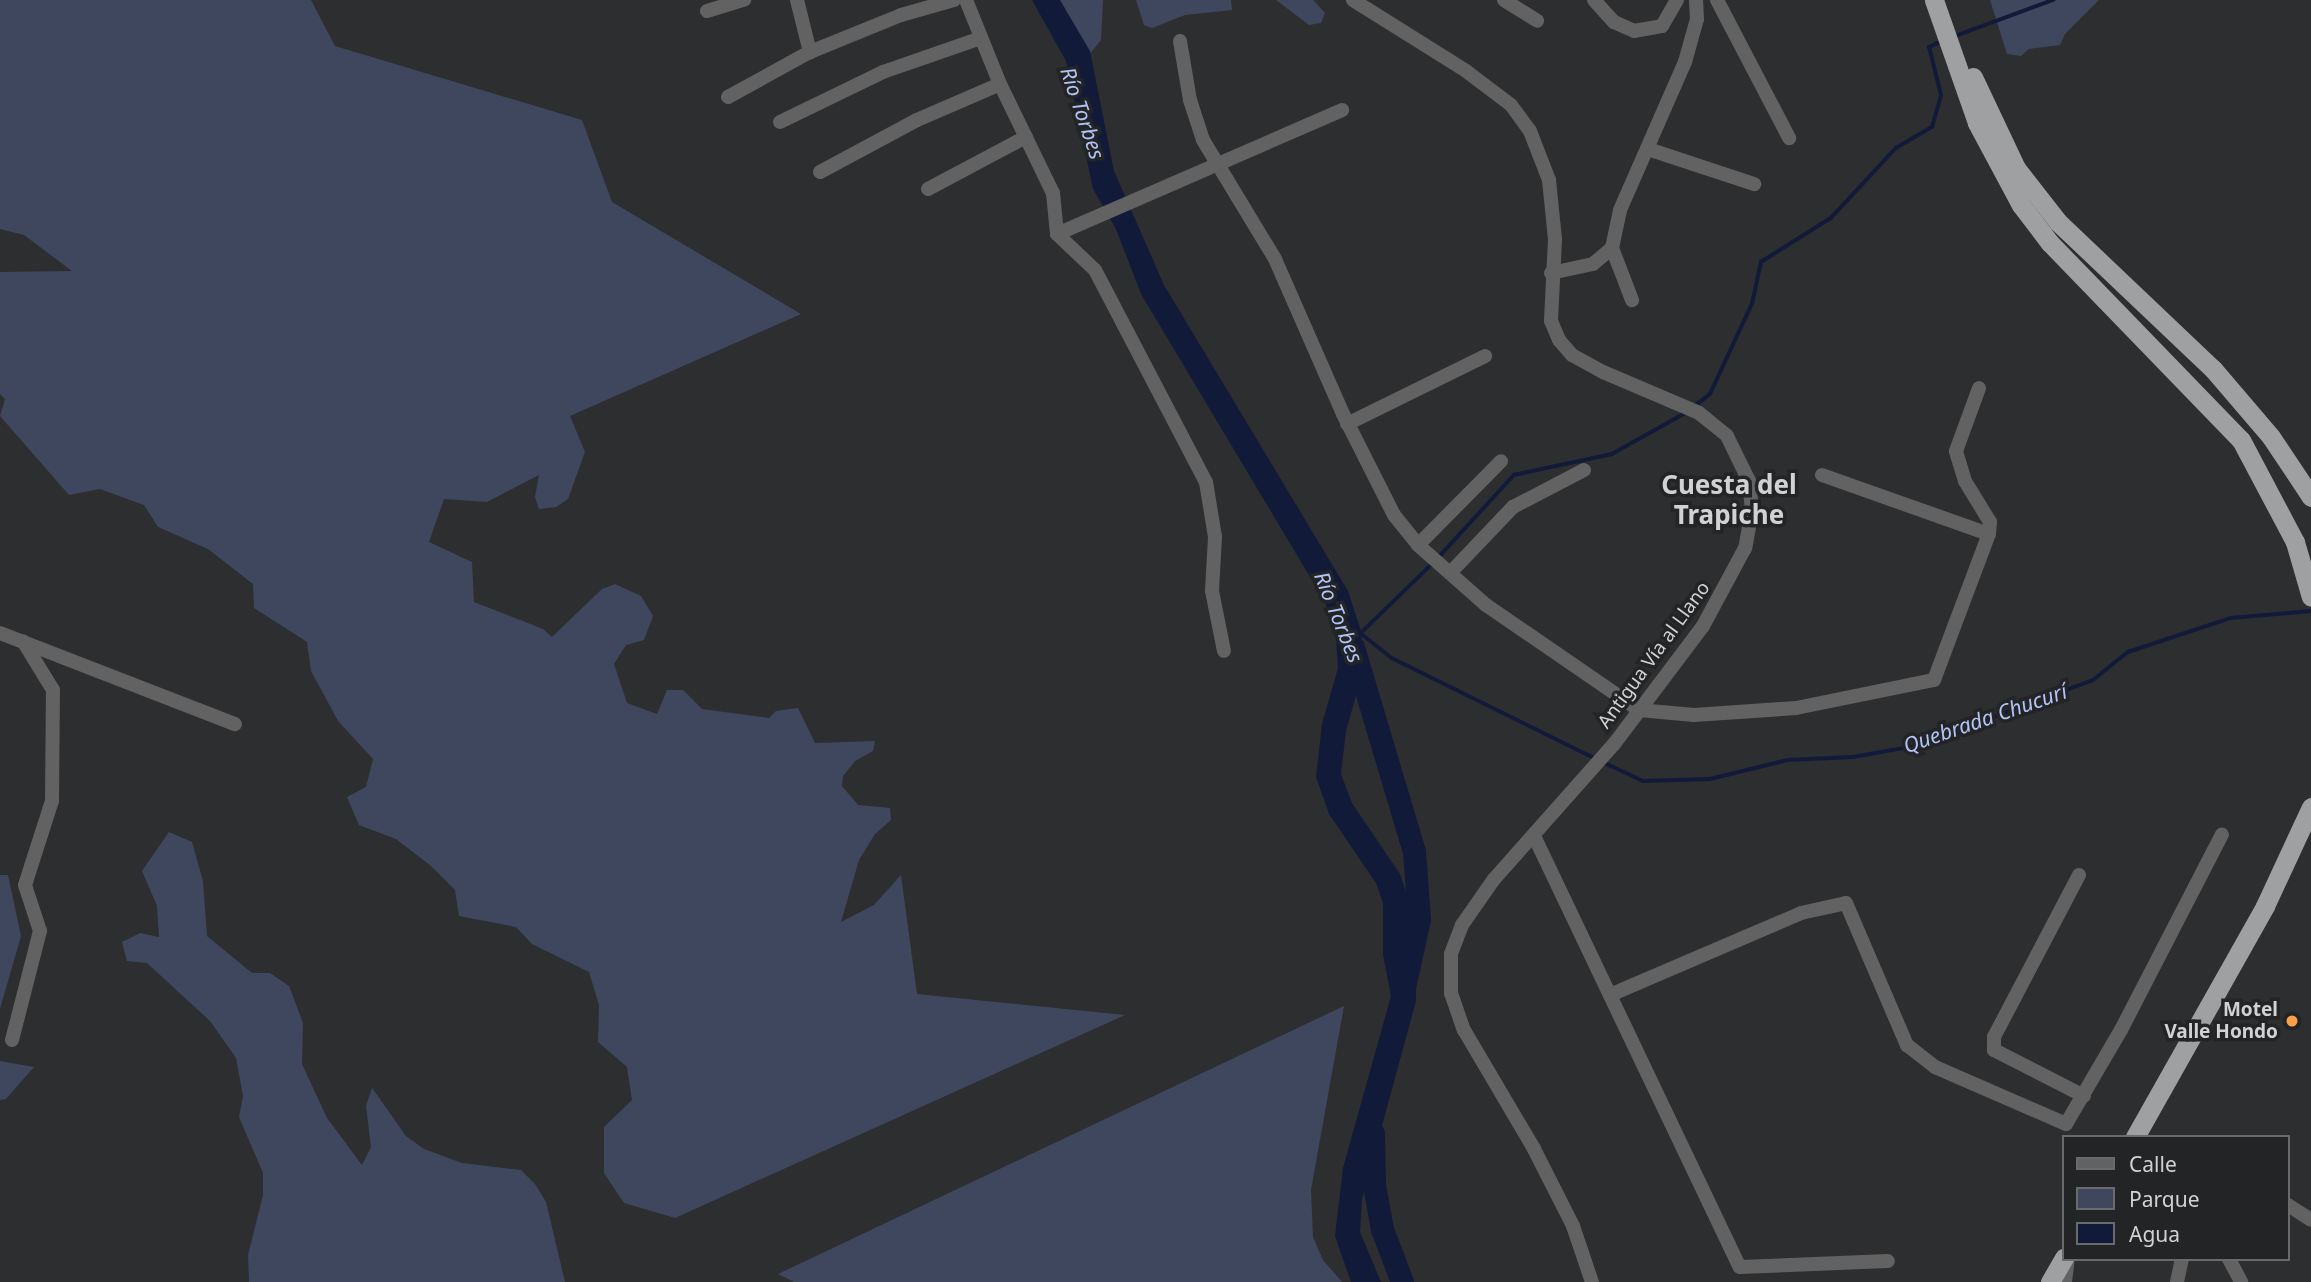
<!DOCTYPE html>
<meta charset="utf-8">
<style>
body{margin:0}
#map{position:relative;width:2311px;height:1282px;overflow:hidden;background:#2d2e30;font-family:"Noto Sans",sans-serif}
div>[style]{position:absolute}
.green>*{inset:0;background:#3f475f}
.water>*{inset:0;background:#121a3a}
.stream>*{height:3.5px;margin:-1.75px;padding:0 1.75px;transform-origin:1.75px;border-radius:1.75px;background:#121a3a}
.river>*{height:23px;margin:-11.5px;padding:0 11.5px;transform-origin:11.5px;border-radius:11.5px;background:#121a3a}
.minor>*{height:14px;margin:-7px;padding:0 7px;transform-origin:7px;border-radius:7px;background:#626263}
.trunk>*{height:19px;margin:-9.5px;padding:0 9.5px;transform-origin:9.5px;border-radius:9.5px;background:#9fa0a2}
.dots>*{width:19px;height:19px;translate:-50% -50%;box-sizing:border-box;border:4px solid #232426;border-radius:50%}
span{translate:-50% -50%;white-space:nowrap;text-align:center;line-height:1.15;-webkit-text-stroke:7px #232426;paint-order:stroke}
.street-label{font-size:19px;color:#d2d2d4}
.poi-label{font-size:19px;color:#d2d2d4;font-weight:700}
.right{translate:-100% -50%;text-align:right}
.water-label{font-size:21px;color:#b2c3f6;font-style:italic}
.district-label{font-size:26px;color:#d2d2d4;font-weight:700}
.legend{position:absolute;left:2062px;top:1135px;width:228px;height:126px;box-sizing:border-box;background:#232426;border:2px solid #696a6c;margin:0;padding:9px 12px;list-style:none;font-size:21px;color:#d2d2d4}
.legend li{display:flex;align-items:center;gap:14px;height:35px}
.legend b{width:35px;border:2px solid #696a6c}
</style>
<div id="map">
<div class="green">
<i style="clip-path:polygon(0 0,311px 0,335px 46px,582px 120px,612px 202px,801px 314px,570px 416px,585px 452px,568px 499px,556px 507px,539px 509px,535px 497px,539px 475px,487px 502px,444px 499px,429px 542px,472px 562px,474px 602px,543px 629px,552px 637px,602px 589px,615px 584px,641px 596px,653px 616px,644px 640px,626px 645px,614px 664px,627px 703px,657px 714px,667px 690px,683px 690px,702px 709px,769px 718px,776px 711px,798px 708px,815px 743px,875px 741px,873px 751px,855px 761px,843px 776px,842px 786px,858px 805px,890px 808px,891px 820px,875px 834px,859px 860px,841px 922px,874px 905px,901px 875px,917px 994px,1125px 1015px,675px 1218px,624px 1203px,604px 1173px,604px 1127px,632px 1100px,627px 1067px,598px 1042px,599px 1005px,589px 972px,532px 944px,516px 927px,459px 916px,455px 890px,431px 866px,396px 839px,359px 825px,347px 797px,366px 787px,373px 759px,338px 721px,311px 671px,307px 642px,254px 608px,253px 584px,208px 549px,158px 527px,144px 505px,100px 489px,69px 495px,0 416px,5px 399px,0 394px,0 272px,72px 271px,24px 235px,0 229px)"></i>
<i style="clip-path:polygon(1051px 0,1103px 0,1101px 40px,1089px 55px)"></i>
<i style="clip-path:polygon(1136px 0,1231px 0,1232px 10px,1185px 15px,1152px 28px,1144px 25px)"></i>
<i style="clip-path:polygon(1276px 0,1313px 0,1325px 13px,1321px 23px,1309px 25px)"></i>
<i style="clip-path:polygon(1990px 0,2099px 0,2065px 34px,2060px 45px,2029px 49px,2021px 56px,2007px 54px)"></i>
<i style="clip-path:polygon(169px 832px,192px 842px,203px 881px,207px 936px,252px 973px,270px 973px,289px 986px,303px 1023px,302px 1064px,327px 1118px,362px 1165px,371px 1147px,366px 1106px,372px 1088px,406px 1136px,424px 1149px,462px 1163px,521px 1170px,535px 1184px,546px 1202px,565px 1282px,249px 1282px,248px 1255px,263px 1195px,263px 1173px,239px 1117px,243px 1096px,236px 1058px,210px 1021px,147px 963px,127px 961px,122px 942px,140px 933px,159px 937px,157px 906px,142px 871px)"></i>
<i style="clip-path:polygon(0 875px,8px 875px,21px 936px,0 1009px)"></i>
<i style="clip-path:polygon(1344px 1006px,1311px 1190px,1313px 1237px,1323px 1260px,1342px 1282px,794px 1282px,778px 1274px)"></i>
<i style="clip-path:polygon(0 1061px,34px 1067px,6px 1099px,0 1100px)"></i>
</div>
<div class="water">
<i style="clip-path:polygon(1032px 0,1060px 0,1090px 51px,1114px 171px,1164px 285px,1348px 591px,1361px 631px,1363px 671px,1346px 731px,1341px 774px,1352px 803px,1400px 874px,1408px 898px,1408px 950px,1416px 986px,1416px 1001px,1362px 1199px,1360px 1232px,1381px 1282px,1351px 1282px,1335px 1236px,1343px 1168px,1391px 996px,1383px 955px,1383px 903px,1376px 883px,1329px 814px,1316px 777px,1322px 724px,1338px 668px,1336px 637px,1325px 602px,1141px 294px,1116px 229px,1093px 189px,1066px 61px)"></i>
</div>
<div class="stream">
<i style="left:1953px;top:37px;width:107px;rotate:-20.3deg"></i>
<i style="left:1696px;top:405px;width:18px;rotate:-38deg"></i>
<i style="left:1710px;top:394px;width:99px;rotate:-65deg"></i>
<i style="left:1752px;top:304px;width:43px;rotate:-77.9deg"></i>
<i style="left:1761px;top:262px;width:83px;rotate:-32.2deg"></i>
<i style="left:1831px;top:218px;width:96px;rotate:-47.1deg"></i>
<i style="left:1896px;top:148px;width:42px;rotate:-30.3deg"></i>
<i style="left:1932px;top:127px;width:33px;rotate:-74deg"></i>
<i style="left:1941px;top:95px;width:49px;rotate:-104deg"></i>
<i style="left:1929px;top:47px;width:14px;rotate:-25deg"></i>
<i style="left:1437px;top:559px;width:114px;rotate:-47.5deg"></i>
<i style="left:1514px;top:475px;width:100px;rotate:-12.1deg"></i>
<i style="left:1612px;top:454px;width:86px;rotate:-29.2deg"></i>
<i style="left:1358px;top:631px;width:43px;rotate:38.5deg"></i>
<i style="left:1392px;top:658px;width:228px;rotate:26.3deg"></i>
<i style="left:1363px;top:631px;width:96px;rotate:-44.2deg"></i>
<i style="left:1603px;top:762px;width:44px;rotate:25.4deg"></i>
<i style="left:1643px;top:781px;width:67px;rotate:-1.7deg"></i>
<i style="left:1710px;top:779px;width:80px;rotate:-13.7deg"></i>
<i style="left:1788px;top:760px;width:65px;rotate:-2.6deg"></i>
<i style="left:1853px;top:757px;width:63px;rotate:-10.1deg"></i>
<i style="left:1915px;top:746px;width:190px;rotate:-20.3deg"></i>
<i style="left:2093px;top:680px;width:45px;rotate:-38.7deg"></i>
<i style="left:2128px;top:652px;width:108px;rotate:-18.3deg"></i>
<i style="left:2231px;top:618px;width:80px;rotate:-5deg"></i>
</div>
<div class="river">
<i style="left:1353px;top:647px;width:213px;rotate:73.4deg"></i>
<i style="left:1414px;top:851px;width:68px;rotate:85.8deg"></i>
<i style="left:1419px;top:919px;width:70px;rotate:102.4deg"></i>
<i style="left:1373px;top:1133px;width:52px;rotate:88.9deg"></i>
<i style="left:1374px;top:1185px;width:45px;rotate:79.7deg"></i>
<i style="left:1382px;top:1229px;width:57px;rotate:69.3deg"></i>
</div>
<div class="minor">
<i style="left:797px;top:0;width:54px;rotate:76deg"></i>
<i style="left:966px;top:0;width:91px;rotate:68deg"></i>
<i style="left:1000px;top:84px;width:121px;rotate:64.1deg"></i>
<i style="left:1053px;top:193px;width:41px;rotate:84.4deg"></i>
<i style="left:1057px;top:234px;width:52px;rotate:43.5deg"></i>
<i style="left:1095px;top:270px;width:239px;rotate:62.4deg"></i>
<i style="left:1206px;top:482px;width:56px;rotate:80.7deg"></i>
<i style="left:1215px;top:537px;width:54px;rotate:93.2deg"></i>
<i style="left:1212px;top:591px;width:61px;rotate:78.7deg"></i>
<i style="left:1353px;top:0;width:133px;rotate:32.1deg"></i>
<i style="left:1466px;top:71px;width:56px;rotate:37.1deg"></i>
<i style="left:1511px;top:105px;width:32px;rotate:54deg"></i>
<i style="left:1530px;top:131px;width:53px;rotate:68.8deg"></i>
<i style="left:1549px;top:180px;width:59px;rotate:84.2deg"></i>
<i style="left:1555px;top:239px;width:82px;rotate:92.8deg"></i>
<i style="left:1551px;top:321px;width:21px;rotate:67deg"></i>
<i style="left:1559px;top:340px;width:20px;rotate:49deg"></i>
<i style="left:1572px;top:355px;width:35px;rotate:29deg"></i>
<i style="left:1603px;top:372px;width:104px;rotate:23.1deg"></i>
<i style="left:1699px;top:413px;width:36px;rotate:39deg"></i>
<i style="left:1727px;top:436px;width:50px;rotate:63.9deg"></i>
<i style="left:1749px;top:481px;width:29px;rotate:84deg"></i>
<i style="left:1752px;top:510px;width:39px;rotate:100deg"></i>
<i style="left:1745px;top:548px;width:89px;rotate:118.3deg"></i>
<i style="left:1703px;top:626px;width:148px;rotate:127deg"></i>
<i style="left:1614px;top:744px;width:181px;rotate:131.6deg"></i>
<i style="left:1494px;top:879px;width:56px;rotate:124.8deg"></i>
<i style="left:1462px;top:925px;width:31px;rotate:111deg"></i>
<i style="left:1451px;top:954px;width:39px;rotate:90deg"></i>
<i style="left:1451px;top:993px;width:39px;rotate:71deg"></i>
<i style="left:1464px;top:1030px;width:138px;rotate:59.5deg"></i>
<i style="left:1534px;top:1149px;width:86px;rotate:63.1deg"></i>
<i style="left:1573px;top:1226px;width:59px;rotate:71.3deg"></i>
<i style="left:1504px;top:0;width:39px;rotate:32deg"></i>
<i style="left:1594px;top:0;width:30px;rotate:48deg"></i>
<i style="left:1614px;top:22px;width:22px;rotate:24deg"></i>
<i style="left:1634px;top:31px;width:28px;rotate:-10deg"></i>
<i style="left:1662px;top:26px;width:30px;rotate:-60deg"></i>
<i style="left:1717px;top:0;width:156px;rotate:62.4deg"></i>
<i style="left:707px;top:11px;width:39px;rotate:-17deg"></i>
<i style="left:1180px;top:41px;width:60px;rotate:80.4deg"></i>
<i style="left:1190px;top:100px;width:42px;rotate:72deg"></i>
<i style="left:1203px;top:140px;width:139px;rotate:58.8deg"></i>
<i style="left:1275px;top:259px;width:169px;rotate:66.3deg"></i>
<i style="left:1343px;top:414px;width:113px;rotate:63.2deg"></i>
<i style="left:1394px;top:515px;width:38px;rotate:51deg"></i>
<i style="left:1418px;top:545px;width:91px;rotate:41.4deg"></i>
<i style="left:1486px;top:605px;width:186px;rotate:34.5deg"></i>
<i style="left:1639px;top:710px;width:55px;rotate:5.2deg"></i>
<i style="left:1694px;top:715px;width:102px;rotate:-3.9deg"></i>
<i style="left:1796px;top:708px;width:141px;rotate:-11.5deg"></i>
<i style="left:1934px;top:680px;width:156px;rotate:-69.4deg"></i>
<i style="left:1989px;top:534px;width:12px;rotate:-85deg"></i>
<i style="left:1990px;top:522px;width:48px;rotate:-121.4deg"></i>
<i style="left:1965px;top:481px;width:31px;rotate:-107deg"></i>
<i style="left:1956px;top:451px;width:67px;rotate:-69.9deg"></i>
<i style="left:728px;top:97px;width:94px;rotate:-28.8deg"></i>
<i style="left:810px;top:52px;width:98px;rotate:-22.1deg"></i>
<i style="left:901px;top:15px;width:55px;rotate:-15.8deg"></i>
<i style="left:780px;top:122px;width:114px;rotate:-25.9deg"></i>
<i style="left:883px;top:72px;width:104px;rotate:-19.1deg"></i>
<i style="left:1648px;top:149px;width:112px;rotate:18.3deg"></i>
<i style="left:820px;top:172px;width:110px;rotate:-28.2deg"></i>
<i style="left:917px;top:120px;width:90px;rotate:-23.4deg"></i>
<i style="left:928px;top:189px;width:111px;rotate:-28deg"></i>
<i style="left:1057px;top:234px;width:311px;rotate:-23.5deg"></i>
<i style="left:1612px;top:248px;width:56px;rotate:69deg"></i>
<i style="left:1551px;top:273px;width:43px;rotate:-12.1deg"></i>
<i style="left:1593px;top:264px;width:25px;rotate:-40deg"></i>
<i style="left:1612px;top:248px;width:39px;rotate:-78deg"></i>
<i style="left:1620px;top:210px;width:162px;rotate:-66.3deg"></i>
<i style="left:1685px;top:62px;width:45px;rotate:-74.4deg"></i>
<i style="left:1697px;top:19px;width:19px;rotate:-93deg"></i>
<i style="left:1347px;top:424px;width:154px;rotate:-26.2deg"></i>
<i style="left:1822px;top:475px;width:177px;rotate:19.5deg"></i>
<i style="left:1418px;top:545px;width:118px;rotate:-45.3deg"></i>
<i style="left:1451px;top:572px;width:90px;rotate:-46.4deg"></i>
<i style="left:1513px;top:507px;width:80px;rotate:-27.5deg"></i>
<i style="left:0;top:633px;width:252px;rotate:21.2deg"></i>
<i style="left:1535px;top:838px;width:475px;rotate:64.5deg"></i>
<i style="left:1740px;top:1267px;width:148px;rotate:-2.3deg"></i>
<i style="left:2079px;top:875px;width:183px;rotate:117.7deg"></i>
<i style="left:1994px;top:1037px;width:13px;rotate:90deg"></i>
<i style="left:1994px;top:1050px;width:101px;rotate:27.1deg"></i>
<i style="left:1610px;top:995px;width:208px;rotate:-23.2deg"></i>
<i style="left:1801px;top:913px;width:46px;rotate:-12.5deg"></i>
<i style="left:1846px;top:903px;width:155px;rotate:66.8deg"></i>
<i style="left:1907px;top:1045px;width:36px;rotate:38deg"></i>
<i style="left:1935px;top:1067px;width:143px;rotate:23.5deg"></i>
<i style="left:2066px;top:1124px;width:109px;rotate:-59.7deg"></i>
<i style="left:2121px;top:1030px;width:220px;rotate:-62.7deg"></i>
<i style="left:12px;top:1040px;width:113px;rotate:-75.6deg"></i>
<i style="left:40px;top:931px;width:48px;rotate:-108.1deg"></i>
<i style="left:25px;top:885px;width:88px;rotate:-72.2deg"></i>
<i style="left:52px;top:801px;width:111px;rotate:-89.5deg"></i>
<i style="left:53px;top:690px;width:57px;rotate:-121.5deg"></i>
<i style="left:2288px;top:1205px;width:27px;rotate:33deg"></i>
<i style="left:2229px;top:1259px;width:26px;rotate:62deg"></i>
<i style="left:2065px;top:1282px;width:23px;rotate:-83deg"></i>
<i style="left:2177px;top:1282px;width:24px;rotate:-78deg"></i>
</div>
<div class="trunk">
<i style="left:1934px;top:0;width:130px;rotate:70.7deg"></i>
<i style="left:1977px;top:123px;width:93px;rotate:61.8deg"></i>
<i style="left:2021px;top:205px;width:48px;rotate:52.7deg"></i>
<i style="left:2050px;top:243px;width:274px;rotate:45.9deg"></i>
<i style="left:2241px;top:440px;width:115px;rotate:62.1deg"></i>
<i style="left:2295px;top:542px;width:57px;rotate:73.8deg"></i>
<i style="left:1973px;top:77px;width:101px;rotate:64.7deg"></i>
<i style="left:2016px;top:168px;width:68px;rotate:52.1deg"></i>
<i style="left:2058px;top:222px;width:214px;rotate:43.5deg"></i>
<i style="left:2213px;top:369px;width:89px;rotate:49.5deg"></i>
<i style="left:2271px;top:437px;width:72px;rotate:56.3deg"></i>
<i style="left:2135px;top:1137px;width:265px;rotate:-60.6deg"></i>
<i style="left:2265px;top:906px;width:109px;rotate:-65.1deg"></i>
<i style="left:2050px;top:1282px;width:28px;rotate:-60deg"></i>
</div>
<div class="dots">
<i style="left:2292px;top:1021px;background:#f9a04c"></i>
</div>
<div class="street-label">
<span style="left:1654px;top:655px;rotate:-54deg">Antigua Vía al Llano</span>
</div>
<div class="poi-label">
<span class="right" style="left:2278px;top:1021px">Motel<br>Valle Hondo</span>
</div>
<div class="water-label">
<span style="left:1083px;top:113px;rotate:71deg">Río Torbes</span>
<span style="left:1339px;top:617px;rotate:68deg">Río Torbes</span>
<span style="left:1985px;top:718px;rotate:-19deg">Quebrada Chucurí</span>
</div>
<div class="district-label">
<span style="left:1729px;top:500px">Cuesta del<br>Trapiche</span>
</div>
<ul class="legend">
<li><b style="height:9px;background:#626263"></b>Calle</li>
<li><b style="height:19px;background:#3f475f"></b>Parque</li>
<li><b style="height:19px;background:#121a3a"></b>Agua</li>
</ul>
</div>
